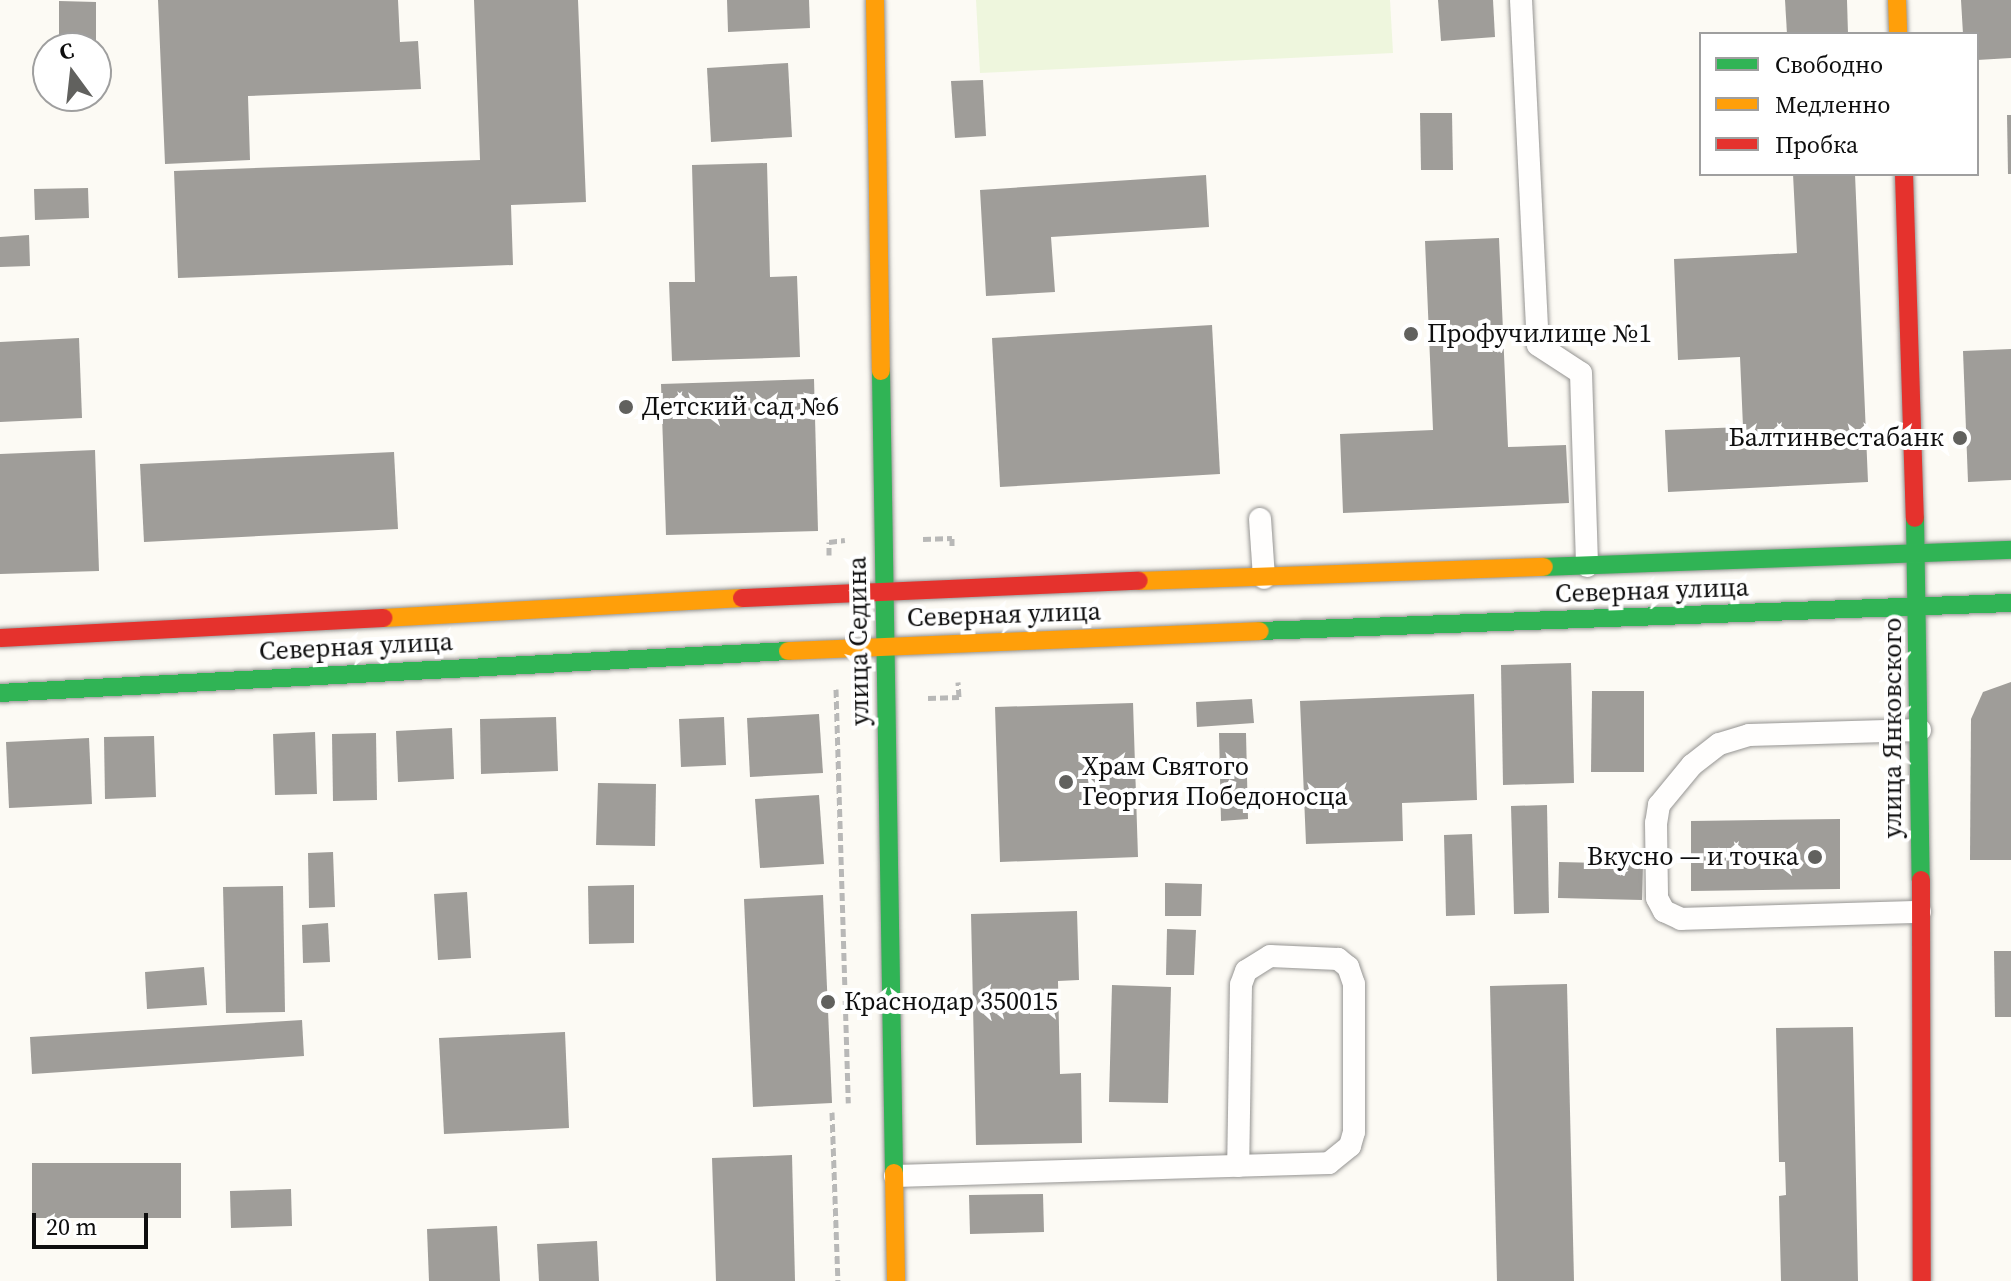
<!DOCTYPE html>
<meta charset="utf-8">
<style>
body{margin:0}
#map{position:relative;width:2011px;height:1281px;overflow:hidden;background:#fcfaf4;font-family:"Source Serif 4",serif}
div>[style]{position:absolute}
.pitch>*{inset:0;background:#eef6dd}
.building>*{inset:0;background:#9f9d99}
.path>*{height:5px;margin-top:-2.5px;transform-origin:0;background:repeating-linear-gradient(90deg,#b8b8b7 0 8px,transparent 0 12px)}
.roads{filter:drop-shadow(0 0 2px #959492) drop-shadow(0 0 2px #959492)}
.lane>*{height:22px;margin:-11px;padding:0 11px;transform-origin:11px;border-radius:11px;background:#fffefd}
.fast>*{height:18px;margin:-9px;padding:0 9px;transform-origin:9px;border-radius:9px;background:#30b455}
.slow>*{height:18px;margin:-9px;padding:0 9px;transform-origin:9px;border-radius:9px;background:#ff9f0a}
.jam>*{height:18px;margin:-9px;padding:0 9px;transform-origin:9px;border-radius:9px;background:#e5322d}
.dots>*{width:22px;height:22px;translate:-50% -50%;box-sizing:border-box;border:4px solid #fff;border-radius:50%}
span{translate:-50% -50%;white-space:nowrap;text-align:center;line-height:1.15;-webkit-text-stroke:8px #fff;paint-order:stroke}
.poi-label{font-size:26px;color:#0e0e0e}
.left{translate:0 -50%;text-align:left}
.right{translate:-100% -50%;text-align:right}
.street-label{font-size:26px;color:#0e0e0e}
.legend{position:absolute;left:1699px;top:32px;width:280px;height:144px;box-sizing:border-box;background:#fff;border:2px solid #9f9f9f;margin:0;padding:10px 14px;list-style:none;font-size:24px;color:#0e0e0e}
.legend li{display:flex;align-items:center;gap:16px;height:40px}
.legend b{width:40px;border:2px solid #9f9f9f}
.north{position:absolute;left:32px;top:32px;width:80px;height:80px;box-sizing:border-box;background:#fff;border:2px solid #9f9f9f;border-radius:50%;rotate:345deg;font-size:22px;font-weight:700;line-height:32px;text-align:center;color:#0e0e0e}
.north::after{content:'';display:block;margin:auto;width:28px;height:36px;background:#61615e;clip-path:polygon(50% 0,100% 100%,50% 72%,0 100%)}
.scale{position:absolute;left:32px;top:1213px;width:116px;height:36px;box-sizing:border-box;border:4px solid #0e0e0e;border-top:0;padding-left:10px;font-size:24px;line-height:28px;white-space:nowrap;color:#0e0e0e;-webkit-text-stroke:6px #fff;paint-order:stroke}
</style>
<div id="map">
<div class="pitch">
<i style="clip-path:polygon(976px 0,1390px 0,1393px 53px,980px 73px)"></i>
</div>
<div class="building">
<i style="clip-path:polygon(158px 0,398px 0,400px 42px,418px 41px,421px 89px,248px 96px,250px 160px,165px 164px)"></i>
<i style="clip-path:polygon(474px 0,578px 0,586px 202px,511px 205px,513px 265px,178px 278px,174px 171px,480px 160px)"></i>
<i style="clip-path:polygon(727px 0,809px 0,810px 28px,728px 32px)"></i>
<i style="clip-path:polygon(1438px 0,1493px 0,1495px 37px,1441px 41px)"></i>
<i style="clip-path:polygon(1785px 0,1847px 0,1848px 34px,1787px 34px)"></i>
<i style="clip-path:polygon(1961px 0,2011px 0,2011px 58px,1977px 60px,1977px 34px,1963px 34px)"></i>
<i style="clip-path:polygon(59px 1px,96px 2px,96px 48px,59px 48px)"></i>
<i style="clip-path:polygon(788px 63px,792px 137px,711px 142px,707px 68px)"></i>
<i style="clip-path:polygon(983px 80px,986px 136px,955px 138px,951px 81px)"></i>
<i style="clip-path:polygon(1420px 113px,1452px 113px,1453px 170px,1421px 170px)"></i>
<i style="clip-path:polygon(2007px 115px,2011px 115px,2011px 174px,2008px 174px)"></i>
<i style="clip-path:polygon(767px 163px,770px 277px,797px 276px,800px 357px,672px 361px,669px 282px,695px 282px,692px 165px)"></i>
<i style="clip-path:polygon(1793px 174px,1855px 174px,1868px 482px,1668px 492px,1665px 430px,1743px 427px,1740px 357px,1678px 360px,1674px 259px,1797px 253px)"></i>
<i style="clip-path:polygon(1206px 175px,1209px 227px,1051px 237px,1055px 292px,986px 296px,980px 190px)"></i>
<i style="clip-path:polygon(88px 188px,89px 218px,35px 220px,34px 189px)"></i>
<i style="clip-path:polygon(29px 235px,30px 266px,0 267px,0 237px)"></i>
<i style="clip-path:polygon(1499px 238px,1508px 447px,1566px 445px,1569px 503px,1343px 513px,1340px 434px,1433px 430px,1425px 241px)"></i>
<i style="clip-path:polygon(1212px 325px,1220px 474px,1000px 487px,992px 338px)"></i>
<i style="clip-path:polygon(79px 338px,82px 418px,0 422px,0 342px)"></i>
<i style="clip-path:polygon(2011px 349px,2011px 480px,1968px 482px,1963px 351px)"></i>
<i style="clip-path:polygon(814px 379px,818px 531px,666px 535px,661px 384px)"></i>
<i style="clip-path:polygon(95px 450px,99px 571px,0 574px,0 454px)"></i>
<i style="clip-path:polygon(394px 452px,398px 529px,144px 542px,140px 464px)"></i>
<i style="clip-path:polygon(1571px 663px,1574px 783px,1503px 785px,1501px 665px)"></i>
<i style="clip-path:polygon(2011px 682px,2011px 860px,1970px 860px,1971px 719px,1983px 692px)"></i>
<i style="clip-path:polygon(1592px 691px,1644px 691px,1644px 772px,1591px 772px)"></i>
<i style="clip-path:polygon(1474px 694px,1477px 800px,1402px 803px,1403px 841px,1306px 844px,1300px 701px)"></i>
<i style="clip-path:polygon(1252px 699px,1254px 723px,1197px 727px,1196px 702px)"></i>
<i style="clip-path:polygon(1133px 703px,1138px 857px,1000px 862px,995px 707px)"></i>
<i style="clip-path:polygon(819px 714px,823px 773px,750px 777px,747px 718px)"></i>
<i style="clip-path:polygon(556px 717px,558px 771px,481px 774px,480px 719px)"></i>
<i style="clip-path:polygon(724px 717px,726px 765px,681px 767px,679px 719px)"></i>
<i style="clip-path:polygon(452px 728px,454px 779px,398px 782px,396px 731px)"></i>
<i style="clip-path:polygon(315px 732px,317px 794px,275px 795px,273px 734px)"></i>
<i style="clip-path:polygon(376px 733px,377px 800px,333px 801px,332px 734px)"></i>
<i style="clip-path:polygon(1219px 733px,1246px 733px,1248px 819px,1221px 821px)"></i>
<i style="clip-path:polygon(154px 736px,156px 797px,105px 799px,104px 737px)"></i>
<i style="clip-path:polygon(89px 738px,92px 804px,9px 808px,6px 742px)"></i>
<i style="clip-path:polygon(598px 783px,656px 784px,655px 846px,596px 845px)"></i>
<i style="clip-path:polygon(819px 795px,824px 864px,760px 868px,755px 799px)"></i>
<i style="clip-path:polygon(1547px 805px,1549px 913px,1514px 914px,1511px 806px)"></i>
<i style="clip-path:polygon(1840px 819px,1840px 889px,1691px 891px,1691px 821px)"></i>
<i style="clip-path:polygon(1472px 834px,1475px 915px,1446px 916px,1444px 835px)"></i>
<i style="clip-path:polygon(333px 852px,335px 907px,309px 908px,308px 853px)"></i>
<i style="clip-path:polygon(1559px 862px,1643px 864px,1642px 900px,1558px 898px)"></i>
<i style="clip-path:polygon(1165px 883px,1202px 884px,1201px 916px,1165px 916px)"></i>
<i style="clip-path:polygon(634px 885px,634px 943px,589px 944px,588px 886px)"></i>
<i style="clip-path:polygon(283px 886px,285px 1012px,226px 1013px,223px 887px)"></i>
<i style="clip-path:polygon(467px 892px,471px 958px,438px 960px,434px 894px)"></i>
<i style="clip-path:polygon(823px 895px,832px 1103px,753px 1107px,744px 899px)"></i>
<i style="clip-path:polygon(1077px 911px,1079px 980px,1058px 981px,1060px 1074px,1081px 1073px,1082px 1143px,976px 1145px,971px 914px)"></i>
<i style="clip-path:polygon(328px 923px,330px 962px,303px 963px,302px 925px)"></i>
<i style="clip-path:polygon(1167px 929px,1196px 930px,1194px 975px,1166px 975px)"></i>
<i style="clip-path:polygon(1994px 951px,2011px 951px,2011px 1017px,1995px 1017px)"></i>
<i style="clip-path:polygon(204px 967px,207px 1005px,147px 1009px,145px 972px)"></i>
<i style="clip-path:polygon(1567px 984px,1574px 1281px,1497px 1281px,1490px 986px)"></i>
<i style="clip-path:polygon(1112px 985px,1171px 987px,1168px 1103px,1109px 1102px)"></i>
<i style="clip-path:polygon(302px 1020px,304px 1056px,32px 1074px,30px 1037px)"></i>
<i style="clip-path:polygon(1853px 1027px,1858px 1281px,1781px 1281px,1779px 1196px,1786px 1195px,1785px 1162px,1779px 1162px,1776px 1028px)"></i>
<i style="clip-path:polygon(565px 1032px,569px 1128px,444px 1134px,439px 1038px)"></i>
<i style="clip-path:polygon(792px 1155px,795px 1281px,716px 1281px,712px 1158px)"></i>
<i style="clip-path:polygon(32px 1163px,181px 1163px,181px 1218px,32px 1218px)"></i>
<i style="clip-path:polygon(291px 1189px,292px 1226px,231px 1228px,230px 1191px)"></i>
<i style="clip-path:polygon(1043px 1194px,1044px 1232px,970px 1234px,969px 1195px)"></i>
<i style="clip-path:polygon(497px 1226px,500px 1281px,429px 1281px,427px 1229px)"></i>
<i style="clip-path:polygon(597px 1241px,599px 1281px,539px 1281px,537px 1244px)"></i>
</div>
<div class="path">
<i style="left:923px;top:539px;width:29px;rotate:-2deg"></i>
<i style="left:952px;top:538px;width:10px;rotate:90deg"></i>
<i style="left:829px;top:555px;width:13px;rotate:-90deg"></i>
<i style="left:829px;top:542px;width:16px;rotate:-7deg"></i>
<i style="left:836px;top:689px;width:414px;rotate:88.3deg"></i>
<i style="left:928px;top:698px;width:31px;rotate:-2deg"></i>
<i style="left:959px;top:697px;width:15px;rotate:-94deg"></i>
<i style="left:832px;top:1112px;width:169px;rotate:88deg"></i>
</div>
<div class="roads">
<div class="lane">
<i style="left:1521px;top:0;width:345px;rotate:87.2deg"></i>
<i style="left:1538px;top:345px;width:51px;rotate:33.1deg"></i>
<i style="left:1581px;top:373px;width:193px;rotate:88.2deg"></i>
<i style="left:1260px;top:519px;width:59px;rotate:86.1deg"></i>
<i style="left:1920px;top:730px;width:171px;rotate:178.3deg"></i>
<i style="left:1749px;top:735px;width:31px;rotate:163deg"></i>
<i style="left:1719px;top:744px;width:34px;rotate:142deg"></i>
<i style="left:1692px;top:765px;width:52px;rotate:129.5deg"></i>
<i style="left:1659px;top:805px;width:18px;rotate:99deg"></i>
<i style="left:1656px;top:823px;width:75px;rotate:89.2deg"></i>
<i style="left:1657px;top:898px;width:15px;rotate:62deg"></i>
<i style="left:1664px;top:911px;width:19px;rotate:25deg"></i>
<i style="left:1681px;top:919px;width:239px;rotate:-1.7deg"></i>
<i style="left:895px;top:1176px;width:434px;rotate:-1.7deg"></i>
<i style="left:1329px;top:1163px;width:27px;rotate:-39deg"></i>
<i style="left:1350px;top:1146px;width:15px;rotate:-74deg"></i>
<i style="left:1354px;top:1132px;width:148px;rotate:-90deg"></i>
<i style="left:1354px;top:984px;width:18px;rotate:-109deg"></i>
<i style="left:1348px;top:967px;width:13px;rotate:-141deg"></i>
<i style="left:1338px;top:959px;width:68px;rotate:-177.5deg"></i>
<i style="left:1270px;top:956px;width:28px;rotate:148deg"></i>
<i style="left:1246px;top:971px;width:15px;rotate:110deg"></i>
<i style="left:1241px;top:985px;width:181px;rotate:90.9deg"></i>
</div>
<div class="fast">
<i style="left:881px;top:371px;width:802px;rotate:89.07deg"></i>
<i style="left:1915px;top:518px;width:362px;rotate:89.1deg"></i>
<i style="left:1544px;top:567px;width:467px;rotate:-2.1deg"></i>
<i style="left:1260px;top:631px;width:752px;rotate:-2.14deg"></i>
<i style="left:0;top:693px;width:789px;rotate:-3.05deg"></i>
</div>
<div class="slow">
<i style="left:875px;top:0;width:371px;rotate:89.1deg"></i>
<i style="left:1897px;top:0;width:34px;rotate:88deg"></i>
<i style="left:1139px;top:581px;width:405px;rotate:-2deg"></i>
<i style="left:383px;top:618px;width:360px;rotate:-3.2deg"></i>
<i style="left:788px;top:651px;width:472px;rotate:-2.4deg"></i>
<i style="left:894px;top:1173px;width:108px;rotate:88.9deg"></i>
</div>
<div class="jam">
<i style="left:1904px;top:174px;width:344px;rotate:88.2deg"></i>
<i style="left:742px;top:598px;width:397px;rotate:-2.5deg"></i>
<i style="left:0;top:638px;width:384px;rotate:-3deg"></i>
<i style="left:1921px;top:880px;width:401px;rotate:89.9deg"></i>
</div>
</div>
<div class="dots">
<i style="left:1411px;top:334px;background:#61615e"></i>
<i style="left:626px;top:407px;background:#61615e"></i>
<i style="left:1960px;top:438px;background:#61615e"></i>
<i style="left:1066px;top:782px;background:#61615e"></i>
<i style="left:1815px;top:857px;background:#61615e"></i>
<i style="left:828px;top:1002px;background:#61615e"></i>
</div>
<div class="poi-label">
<span class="left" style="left:1427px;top:334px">Профучилище №1</span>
<span class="left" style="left:642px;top:407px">Детский сад №6</span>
<span class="right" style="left:1944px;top:438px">Балтинвестабанк</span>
<span class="left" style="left:1082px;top:782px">Храм Святого<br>Георгия Победоносца</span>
<span class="right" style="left:1799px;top:857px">Вкусно — и точка</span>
<span class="left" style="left:844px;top:1002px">Краснодар 350015</span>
</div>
<div class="street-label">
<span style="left:1652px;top:591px;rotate:-2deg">Северная улица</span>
<span style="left:1004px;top:615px;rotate:-2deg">Северная улица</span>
<span style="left:859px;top:641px;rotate:-91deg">улица Седина</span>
<span style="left:356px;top:647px;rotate:-3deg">Северная улица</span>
<span style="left:1893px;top:728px;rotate:-90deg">улица Янковского</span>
</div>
<ul class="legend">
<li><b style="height:10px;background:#30b455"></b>Свободно</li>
<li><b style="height:10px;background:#ff9f0a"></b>Медленно</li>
<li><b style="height:10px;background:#e5322d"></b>Пробка</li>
</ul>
<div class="north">С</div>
<div class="scale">20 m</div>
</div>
